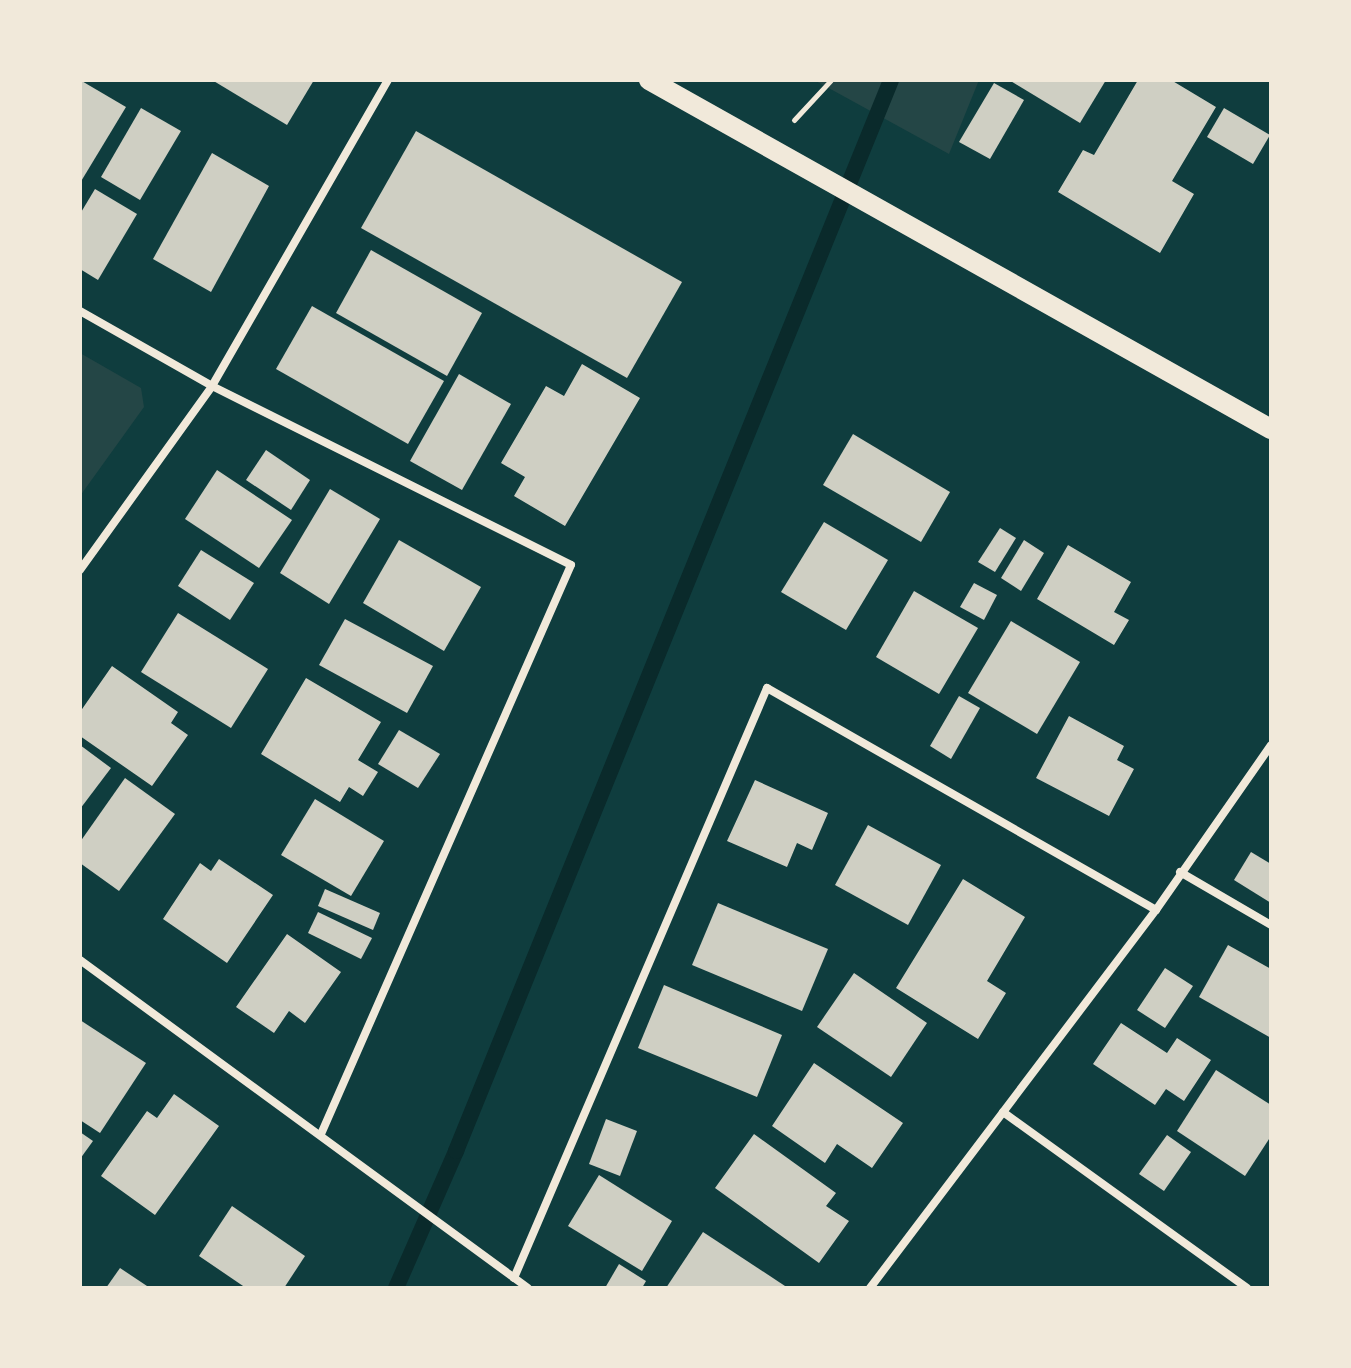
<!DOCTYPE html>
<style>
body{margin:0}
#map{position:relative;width:1351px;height:1368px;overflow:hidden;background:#0f3d3e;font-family:"Sofia Sans Condensed",sans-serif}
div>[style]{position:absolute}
.green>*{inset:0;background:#244646}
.stream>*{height:16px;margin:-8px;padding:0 8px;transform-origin:8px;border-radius:8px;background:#0a2a2b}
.building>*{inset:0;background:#cfcfc3}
.path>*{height:5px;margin:-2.5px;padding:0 2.5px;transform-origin:2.5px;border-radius:2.5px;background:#f1e9da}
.minor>*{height:8px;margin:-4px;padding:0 4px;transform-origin:4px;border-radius:4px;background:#f1e9da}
.primary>*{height:20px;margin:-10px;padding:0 10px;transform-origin:10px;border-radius:10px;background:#f1e9da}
span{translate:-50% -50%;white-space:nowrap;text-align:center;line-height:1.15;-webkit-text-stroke:7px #f1e9da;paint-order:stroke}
.frame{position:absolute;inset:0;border:82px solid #f1e9da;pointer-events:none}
</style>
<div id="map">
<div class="green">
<i style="clip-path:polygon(814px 80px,979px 80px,949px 154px)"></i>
<i style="clip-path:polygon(80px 353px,141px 388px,144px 407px,80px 496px)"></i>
</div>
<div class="stream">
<i style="left:396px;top:1288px;width:150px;rotate:-66.3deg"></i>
<i style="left:456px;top:1151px;width:1156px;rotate:-67.89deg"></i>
</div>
<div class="building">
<i style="clip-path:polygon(80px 80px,126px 107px,80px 183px)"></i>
<i style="clip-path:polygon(212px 80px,314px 80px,287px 125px)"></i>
<i style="clip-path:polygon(1009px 80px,1106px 80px,1080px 123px)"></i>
<i style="clip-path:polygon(1138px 80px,1171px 80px,1216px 107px,1172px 181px,1194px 194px,1160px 253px,1058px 192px,1083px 150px,1094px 155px)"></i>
<i style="clip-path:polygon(994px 83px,1024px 100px,990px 159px,959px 142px)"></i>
<i style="clip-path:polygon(141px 108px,181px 131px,140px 200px,101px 177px)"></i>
<i style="clip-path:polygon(1224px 108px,1270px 135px,1253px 164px,1207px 137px)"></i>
<i style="clip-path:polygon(416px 131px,682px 282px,627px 378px,361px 228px)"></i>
<i style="clip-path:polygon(212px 153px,269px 186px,211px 292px,153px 259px)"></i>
<i style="clip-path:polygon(95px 189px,137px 214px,98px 280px,80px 269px,80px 214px)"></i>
<i style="clip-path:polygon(371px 250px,482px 313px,447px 376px,336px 313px)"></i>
<i style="clip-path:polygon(312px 306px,444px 381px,408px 444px,276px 369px)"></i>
<i style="clip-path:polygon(582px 364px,640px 398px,565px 526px,514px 496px,525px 477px,501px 463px,546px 386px,564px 396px)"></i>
<i style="clip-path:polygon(459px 374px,511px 404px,462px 490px,410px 461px)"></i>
<i style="clip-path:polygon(853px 434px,950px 492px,921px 542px,823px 485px)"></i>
<i style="clip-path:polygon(266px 450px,310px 480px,291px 510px,246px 480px)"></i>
<i style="clip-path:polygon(217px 470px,292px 520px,259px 568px,185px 519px)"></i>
<i style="clip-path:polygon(330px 489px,380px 519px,329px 604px,280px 573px)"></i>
<i style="clip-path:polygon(824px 522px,888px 560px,846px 630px,781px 592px)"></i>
<i style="clip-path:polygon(1000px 528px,1016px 538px,995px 572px,978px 562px)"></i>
<i style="clip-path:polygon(399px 540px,481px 587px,444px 651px,363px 603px)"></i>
<i style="clip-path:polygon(1024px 540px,1044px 553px,1021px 591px,1001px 578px)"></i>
<i style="clip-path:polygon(1068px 545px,1131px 582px,1114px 612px,1129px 620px,1114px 645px,1037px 599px)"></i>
<i style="clip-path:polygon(201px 550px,254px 583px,230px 620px,178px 586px)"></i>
<i style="clip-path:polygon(974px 583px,997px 595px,984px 620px,960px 607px)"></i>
<i style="clip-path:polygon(914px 591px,978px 628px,939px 694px,876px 657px)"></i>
<i style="clip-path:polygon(178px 613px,268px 669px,231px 728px,141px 672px)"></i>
<i style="clip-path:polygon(345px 619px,433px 666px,407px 713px,319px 665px)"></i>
<i style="clip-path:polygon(1011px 621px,1080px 662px,1037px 734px,968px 693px)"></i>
<i style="clip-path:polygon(112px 666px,178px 712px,171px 723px,188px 735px,152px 786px,80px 736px,80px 712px)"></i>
<i style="clip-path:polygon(306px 678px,381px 722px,358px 760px,378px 772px,363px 796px,349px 787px,340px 802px,261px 754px)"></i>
<i style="clip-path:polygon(959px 696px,980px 708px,951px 759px,930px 746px)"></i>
<i style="clip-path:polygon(1069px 716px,1124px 746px,1117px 760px,1134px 769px,1109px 816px,1036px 778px)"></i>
<i style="clip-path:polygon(399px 730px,440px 754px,418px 788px,378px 764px)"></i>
<i style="clip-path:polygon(80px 745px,111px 768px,80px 809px)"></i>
<i style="clip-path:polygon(125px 778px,175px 814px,119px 891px,80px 863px,80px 842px)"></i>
<i style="clip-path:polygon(755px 780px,828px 813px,812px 850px,797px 843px,787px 867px,727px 841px)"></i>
<i style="clip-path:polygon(315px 799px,384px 841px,351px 896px,281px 855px)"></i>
<i style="clip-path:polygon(868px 825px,941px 865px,908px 925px,835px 885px)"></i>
<i style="clip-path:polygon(1251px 852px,1271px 864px,1271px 903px,1234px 880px)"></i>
<i style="clip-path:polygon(219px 859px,273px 895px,227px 963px,163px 919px,200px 863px,211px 871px)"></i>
<i style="clip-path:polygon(963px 879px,1025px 917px,987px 981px,1006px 993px,978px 1039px,896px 988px)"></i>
<i style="clip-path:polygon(325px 889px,380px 913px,373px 930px,318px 906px)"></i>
<i style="clip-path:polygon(718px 903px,828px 949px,802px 1011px,692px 965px)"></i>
<i style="clip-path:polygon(318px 912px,372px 938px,361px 959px,308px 933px)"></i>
<i style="clip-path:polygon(287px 934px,341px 972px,305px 1023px,289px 1011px,274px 1033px,236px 1007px)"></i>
<i style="clip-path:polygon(1228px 945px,1271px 969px,1271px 1038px,1199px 997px)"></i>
<i style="clip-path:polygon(1165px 968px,1193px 986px,1165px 1028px,1137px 1010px)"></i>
<i style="clip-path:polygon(854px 973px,927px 1023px,891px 1077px,817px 1027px)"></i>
<i style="clip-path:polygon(664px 985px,782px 1035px,757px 1097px,638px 1048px)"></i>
<i style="clip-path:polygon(80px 1020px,146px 1063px,100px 1133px,80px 1120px)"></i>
<i style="clip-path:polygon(1121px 1023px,1167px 1053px,1177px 1038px,1211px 1060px,1184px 1101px,1166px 1089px,1155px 1105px,1093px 1064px)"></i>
<i style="clip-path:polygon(814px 1063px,903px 1123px,872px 1168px,837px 1144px,825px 1163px,772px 1126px)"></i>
<i style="clip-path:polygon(1216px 1070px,1271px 1105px,1271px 1136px,1245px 1176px,1177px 1131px)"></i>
<i style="clip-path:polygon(174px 1094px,219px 1126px,155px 1215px,101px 1176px,147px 1111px,157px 1118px)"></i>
<i style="clip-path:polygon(606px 1119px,637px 1131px,620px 1176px,589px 1164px)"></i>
<i style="clip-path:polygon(80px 1132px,93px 1141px,80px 1159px)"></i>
<i style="clip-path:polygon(754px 1134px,836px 1193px,826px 1206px,849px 1221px,819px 1263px,715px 1188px)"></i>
<i style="clip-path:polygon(1167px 1135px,1191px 1152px,1164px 1191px,1139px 1174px)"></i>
<i style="clip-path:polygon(599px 1175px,672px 1221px,642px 1271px,568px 1226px)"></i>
<i style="clip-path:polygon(232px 1206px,305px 1256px,284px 1288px,246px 1288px,199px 1256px)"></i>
<i style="clip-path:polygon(703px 1232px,785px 1286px,783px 1288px,666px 1288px)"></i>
<i style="clip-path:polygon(619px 1264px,646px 1281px,642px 1288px,605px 1288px)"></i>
<i style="clip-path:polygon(120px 1268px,150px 1288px,106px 1288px)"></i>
</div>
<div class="path">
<i style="left:794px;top:120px;width:54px;rotate:-47.2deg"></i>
</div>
<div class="minor">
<i style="left:80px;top:311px;width:152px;rotate:29.6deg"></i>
<i style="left:212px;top:386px;width:401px;rotate:26.5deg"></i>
<i style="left:571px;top:565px;width:621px;rotate:113.72deg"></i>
<i style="left:80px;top:570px;width:226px;rotate:-54.3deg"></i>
<i style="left:212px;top:386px;width:353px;rotate:-60.1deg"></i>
<i style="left:1180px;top:872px;width:105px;rotate:30.2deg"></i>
<i style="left:80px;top:960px;width:555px;rotate:36.21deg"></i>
<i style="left:1003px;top:1112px;width:301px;rotate:35.8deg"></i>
<i style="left:514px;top:1278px;width:642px;rotate:-66.79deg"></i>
<i style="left:767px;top:688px;width:448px;rotate:29.7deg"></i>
<i style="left:870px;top:1288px;width:474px;rotate:-52.9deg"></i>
<i style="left:1156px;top:910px;width:201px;rotate:-55.1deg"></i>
</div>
<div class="primary">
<i style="left:649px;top:80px;width:713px;rotate:29.3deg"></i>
</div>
<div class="frame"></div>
</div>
